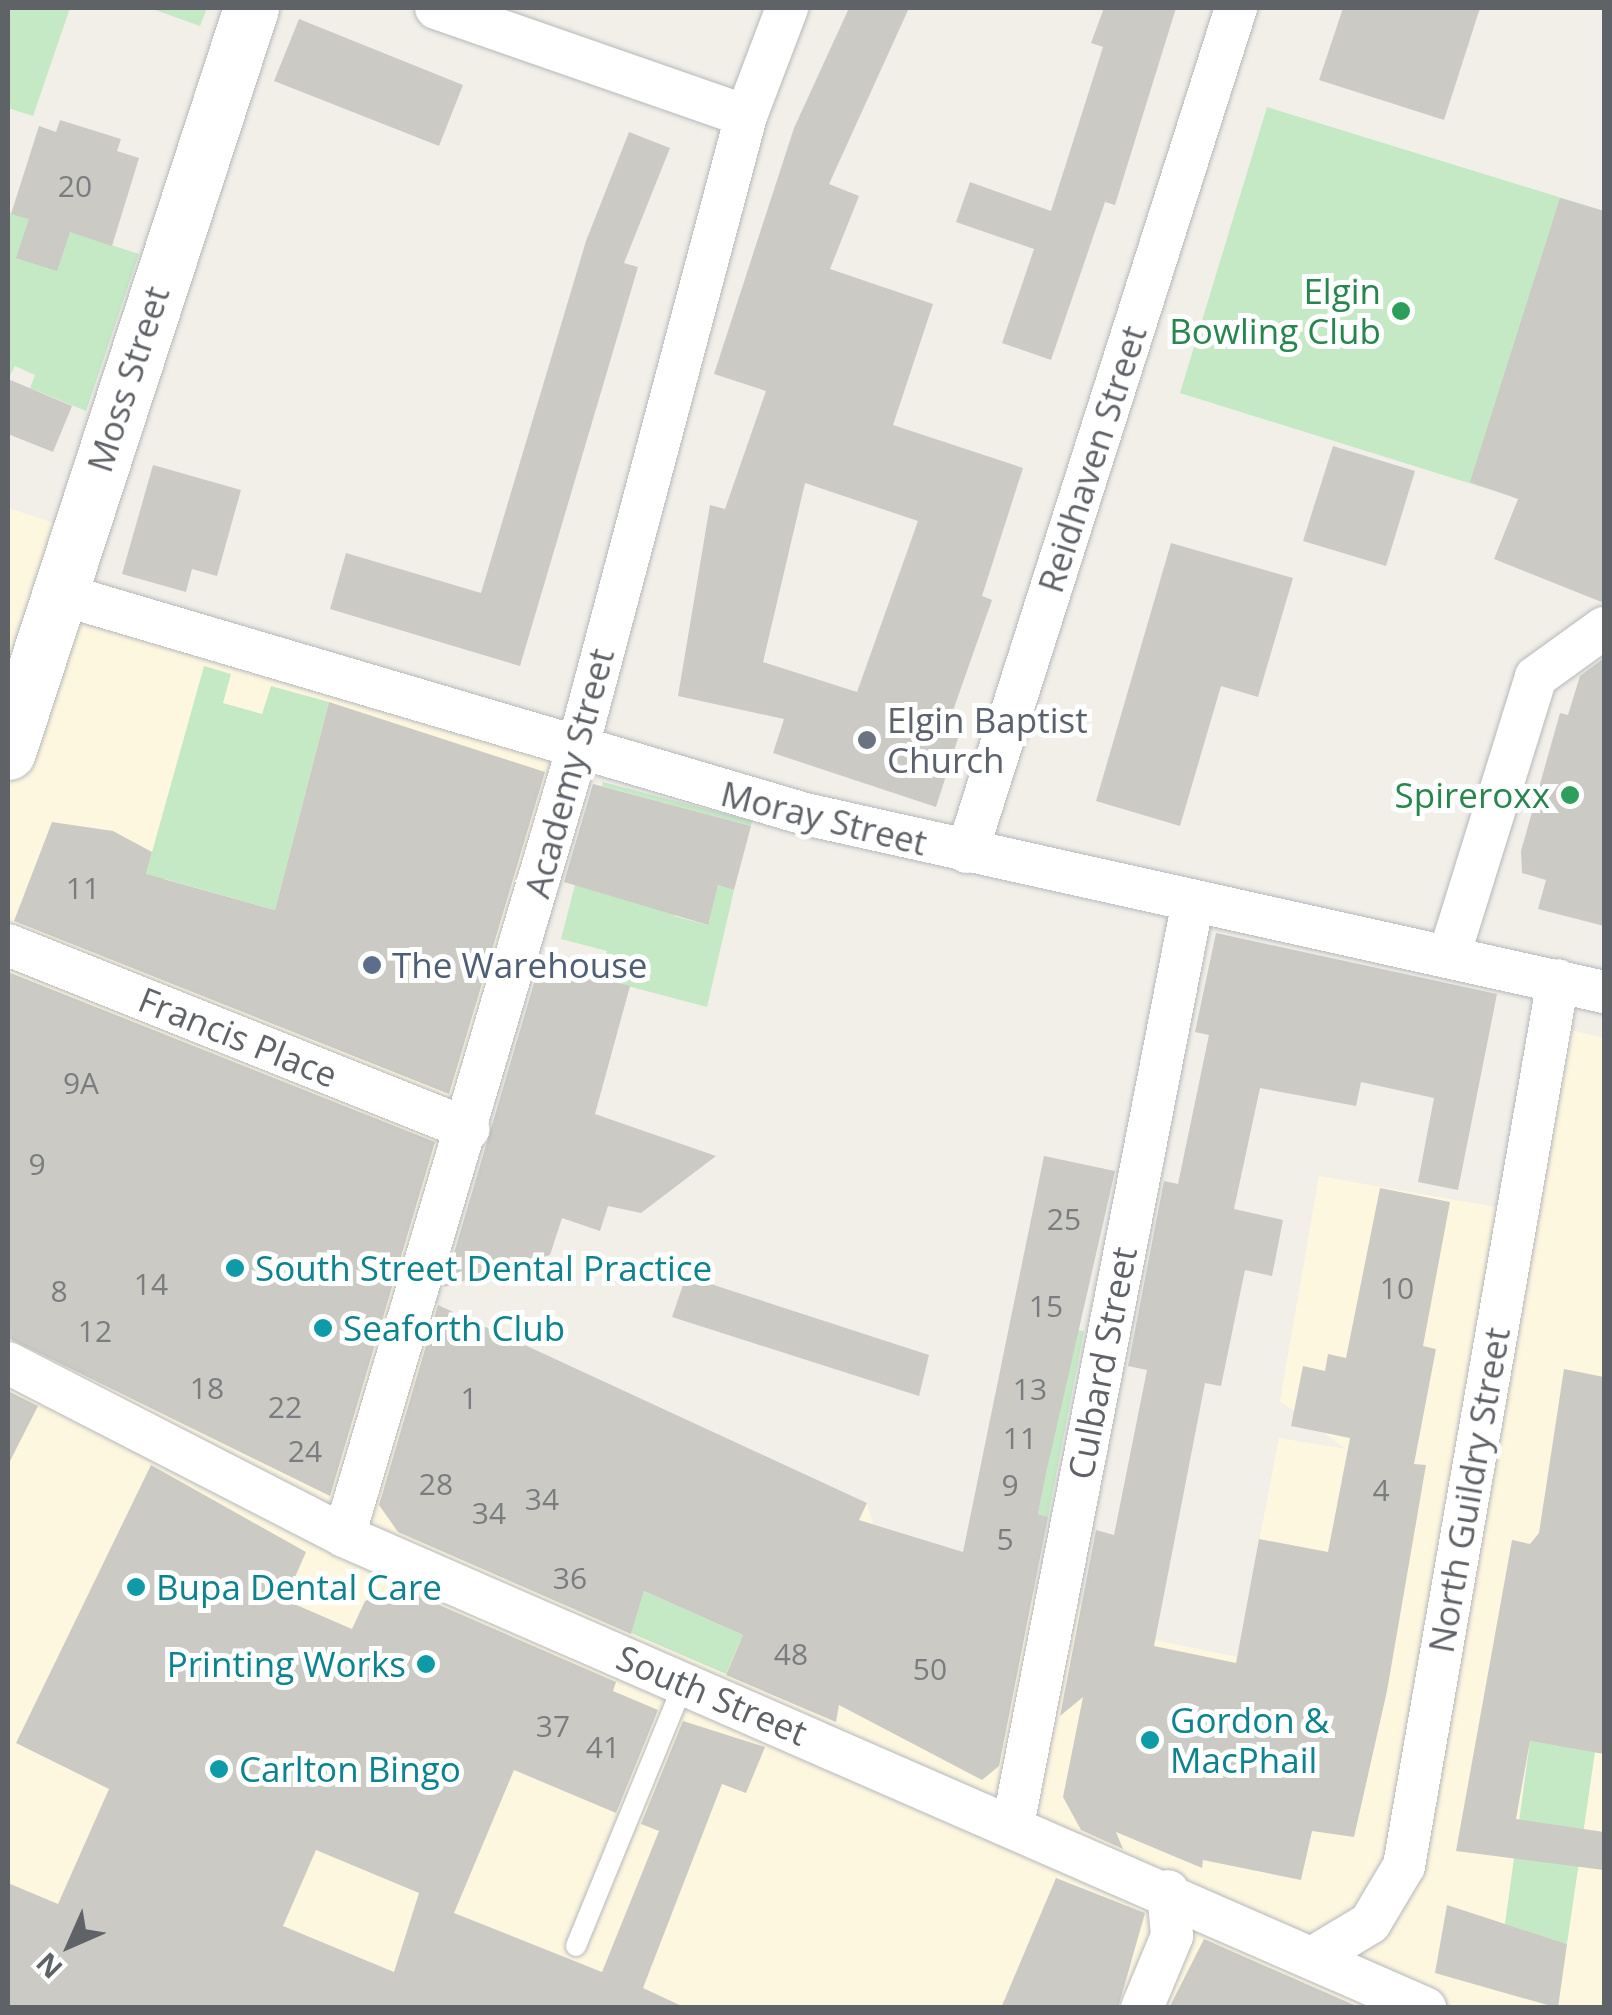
<!DOCTYPE html>
<style>
body{margin:0}
#map{position:relative;width:1612px;height:2015px;overflow:hidden;background:#f1efe8;font-family:"Open Sans",sans-serif}
div>[style]{position:absolute}
.commercial>*{inset:0;background:#fef7e0}
.green>*{inset:0;background:#c5e8c5}
.building>*{inset:0;background:#cccac5}
.roads{filter:drop-shadow(0 0 2px #b5b8bc) drop-shadow(0 0 2px #b5b8bc)}
.lane>*{height:20px;margin:-10px;padding:0 10px;transform-origin:10px;border-radius:10px;background:#fff}
.street>*{height:42px;margin:-21px;padding:0 21px;transform-origin:21px;border-radius:21px;background:#fff}
.secondary>*{height:55px;margin:-27.5px;padding:0 27.5px;transform-origin:27.5px;border-radius:27.5px;background:#fff}
.dots>*{width:28px;height:28px;translate:-50% -50%;box-sizing:border-box;border:5px solid #fff;border-radius:50%}
span{translate:-50% -50%;white-space:nowrap;text-align:center;line-height:1.15;-webkit-text-stroke:10px #fff;paint-order:stroke}
.number-label{font-size:30px;color:#7a7d7f}
.number-label span{-webkit-text-stroke-width:0}
.leisure-label{font-size:35px;color:#27864d}
.right{translate:-100% -50%;text-align:right}
.street-label{font-size:35px;color:#5f6368}
.worship-label{font-size:35px;color:#5b616d}
.left{translate:0 -50%;text-align:left}
.service-label{font-size:35px;color:#4e5e75}
.culture-label{font-size:35px;color:#0d838f}
.frame{position:absolute;inset:0;border:10px solid #5f6368;pointer-events:none}
.north{position:absolute;left:20px;top:1895px;width:100px;height:100px;-webkit-text-stroke:8px #fff;paint-order:stroke;rotate:225deg;font-size:28px;font-weight:700;line-height:40px;text-align:center;color:#5f6368}
.north::after{content:'';display:block;margin:auto;width:35px;height:45px;background:#5f6368;clip-path:polygon(50% 0,100% 100%,50% 72%,0 100%)}
</style>
<div id="map">
<div class="commercial">
<i style="clip-path:polygon(8px 508px,84px 533px,61px 607px,563px 761px,430px 1293px,446px 1316px,522px 1339px,518px 1348px,867px 1503px,873px 1524px,938px 1544px,936px 1552px,994px 1582px,1094px 1608px,1092px 1627px,1237px 1657px,1279px 1438px,1346px 1449px,1280px 1401px,1319px 1176px,1518px 1211px,1551px 1025px,1604px 1038px,1604px 2007px,8px 2008px)"></i>
</div>
<div class="green">
<i style="clip-path:polygon(8px 8px,70px 8px,33px 116px,8px 108px)"></i>
<i style="clip-path:polygon(150px 8px,207px 8px,200px 26px)"></i>
<i style="clip-path:polygon(1267px 107px,1604px 211px,1604px 285px,1588px 339px,1504px 494px,1180px 393px)"></i>
<i style="clip-path:polygon(8px 212px,139px 254px,86px 411px,30px 388px,35px 375px,15px 366px,8px 379px)"></i>
<i style="clip-path:polygon(204px 666px,231px 674px,223px 703px,262px 714px,271px 686px,329px 702px,275px 910px,165px 879px,139px 970px,121px 963px)"></i>
<i style="clip-path:polygon(603px 782px,752px 821px,751px 826px,602px 786px)"></i>
<i style="clip-path:polygon(683px 876px,674px 916px,707px 925px,718px 885px,734px 890px,707px 1007px,601px 979px,607px 951px,561px 939px,575px 885px)"></i>
<i style="clip-path:polygon(1075px 1330px,1084px 1331px,1048px 1517px,1038px 1514px)"></i>
<i style="clip-path:polygon(644px 1591px,743px 1635px,726px 1674px,631px 1633px)"></i>
<i style="clip-path:polygon(1530px 1741px,1595px 1752px,1567px 1944px,1505px 1924px)"></i>
</div>
<div class="building">
<i style="clip-path:polygon(evenodd,849px 8px,909px 8px,829px 184px,859px 196px,830px 269px,933px 304px,893px 425px,1023px 468px,982px 596px,992px 600px,949px 722px,962px 726px,936px 807px,773px 753px,784px 719px,678px 696px,710px 505px,725px 509px,766px 391px,714px 374px,794px 128px,849px 8px,805px 483px,918px 521px,857px 692px,763px 662px,805px 483px)"></i>
<i style="clip-path:polygon(1104px 8px,1176px 8px,1115px 205px,1105px 202px,1051px 360px,1002px 343px,1034px 249px,956px 222px,970px 182px,1051px 211px,1103px 47px,1091px 43px)"></i>
<i style="clip-path:polygon(1343px 8px,1480px 8px,1444px 120px,1319px 80px)"></i>
<i style="clip-path:polygon(299px 19px,463px 85px,439px 146px,274px 81px)"></i>
<i style="clip-path:polygon(60px 120px,121px 139px,117px 151px,139px 158px,112px 246px,70px 232px,57px 271px,16px 258px,29px 219px,11px 214px,39px 126px,56px 132px)"></i>
<i style="clip-path:polygon(629px 132px,670px 148px,624px 263px,638px 267px,520px 666px,330px 609px,346px 553px,481px 593px,586px 241px)"></i>
<i style="clip-path:polygon(1560px 198px,1604px 211px,1604px 603px,1494px 559px,1518px 499px,1470px 482px)"></i>
<i style="clip-path:polygon(8px 379px,72px 406px,53px 452px,8px 434px)"></i>
<i style="clip-path:polygon(1333px 446px,1415px 471px,1386px 566px,1303px 541px)"></i>
<i style="clip-path:polygon(153px 465px,241px 490px,217px 576px,192px 569px,186px 592px,122px 574px)"></i>
<i style="clip-path:polygon(1171px 543px,1293px 578px,1258px 697px,1221px 686px,1180px 826px,1096px 801px)"></i>
<i style="clip-path:polygon(1604px 658px,1604px 926px,1538px 909px,1546px 880px,1522px 873px,1521px 851px,1560px 713px,1568px 715px,1580px 676px)"></i>
<i style="clip-path:polygon(329px 702px,545px 772px,449px 1094px,14px 921px,52px 822px,113px 831px,152px 852px,146px 874px,275px 910px)"></i>
<i style="clip-path:polygon(593px 784px,751px 826px,734px 890px,718px 885px,708px 925px,564px 882px)"></i>
<i style="clip-path:polygon(1216px 933px,1497px 994px,1458px 1190px,1418px 1182px,1434px 1098px,1361px 1082px,1356px 1106px,1260px 1088px,1234px 1209px,1283px 1220px,1272px 1276px,1245px 1270px,1221px 1386px,1205px 1383px,1154px 1646px,1236px 1663px,1259px 1539px,1328px 1552px,1350px 1438px,1291px 1426px,1303px 1366px,1325px 1371px,1328px 1354px,1346px 1358px,1380px 1188px,1450px 1202px,1423px 1346px,1436px 1349px,1414px 1464px,1426px 1465px,1387px 1691px,1354px 1837px,1312px 1831px,1301px 1880px,1203px 1860px,1202px 1868px,1116px 1832px,1123px 1849px,1081px 1830px,1063px 1797px,1083px 1697px,1060px 1716px,1096px 1530px,1114px 1535px,1147px 1370px,1128px 1366px,1164px 1181px,1178px 1184px,1209px 1035px,1195px 1032px)"></i>
<i style="clip-path:polygon(540px 963px,630px 986px,595px 1114px,716px 1156px,641px 1213px,608px 1206px,600px 1231px,562px 1218px,550px 1255px,444px 1287px)"></i>
<i style="clip-path:polygon(8px 972px,435px 1142px,330px 1496px,8px 1338px)"></i>
<i style="clip-path:polygon(1044px 1156px,1115px 1171px,1047px 1469px,1038px 1514px,1048px 1517px,999px 1766px,982px 1780px,839px 1705px,836px 1722px,726px 1675px,743px 1635px,644px 1591px,631px 1634px,398px 1532px,379px 1505px,438px 1305px,867px 1503px,859px 1520px,963px 1552px)"></i>
<i style="clip-path:polygon(686px 1276px,929px 1355px,919px 1396px,672px 1317px)"></i>
<i style="clip-path:polygon(1564px 1369px,1604px 1377px,1604px 1754px,1530px 1741px,1516px 1819px,1604px 1832px,1604px 1870px,1456px 1851px,1512px 1540px,1530px 1544px,1539px 1533px)"></i>
<i style="clip-path:polygon(8px 1391px,38px 1406px,8px 1465px)"></i>
<i style="clip-path:polygon(evenodd,151px 1465px,306px 1552px,285px 1600px,352px 1629px,365px 1601px,398px 1587px,616px 1682px,613px 1691px,658px 1710px,616px 1813px,514px 1770px,454px 1913px,602px 1972px,659px 1831px,641px 1824px,683px 1721px,765px 1747px,746px 1793px,722px 1784px,643px 1988px,686px 2008px,8px 2008px,8px 1883px,58px 1904px,109px 1789px,16px 1743px,151px 1465px,316px 1850px,419px 1893px,394px 1972px,283px 1926px,316px 1850px)"></i>
<i style="clip-path:polygon(1056px 1878px,1145px 1913px,1118px 2008px,1001px 2008px)"></i>
<i style="clip-path:polygon(1447px 1905px,1567px 1944px,1558px 2008px,1435px 1973px)"></i>
<i style="clip-path:polygon(1204px 1939px,1361px 2008px,1169px 2008px)"></i>
</div>
<div class="roads">
<div class="lane">
<i style="left:576px;top:1946px;width:284px;rotate:-67.7deg"></i>
</div>
<div class="street">
<i style="left:436px;top:8px;width:328px;rotate:19.2deg"></i>
<i style="left:57px;top:593px;width:780px;rotate:16.46deg"></i>
<i style="left:805px;top:814px;width:819px;rotate:12.56deg"></i>
<i style="left:967px;top:852px;width:886px;rotate:-72.32deg"></i>
<i style="left:8px;top:945px;width:496px;rotate:21.8deg"></i>
<i style="left:1449px;top:956px;width:292px;rotate:-72.7deg"></i>
<i style="left:1536px;top:677px;width:84px;rotate:-35.8deg"></i>
<i style="left:8px;top:1363px;width:378px;rotate:27.2deg"></i>
<i style="left:344px;top:1536px;width:1180px;rotate:23.59deg"></i>
<i style="left:344px;top:1536px;width:816px;rotate:-73.48deg"></i>
<i style="left:576px;top:754px;width:660px;rotate:-75.08deg"></i>
<i style="left:746px;top:116px;width:116px;rotate:-69.2deg"></i>
<i style="left:1013px;top:1825px;width:941px;rotate:-78.98deg"></i>
<i style="left:1312px;top:1958px;width:68px;rotate:-31.1deg"></i>
<i style="left:1370px;top:1923px;width:66px;rotate:-59.2deg"></i>
<i style="left:1404px;top:1866px;width:899px;rotate:-80.14deg"></i>
<i style="left:1142px;top:2008px;width:78px;rotate:-67.4deg"></i>
<i style="left:1172px;top:1936px;width:45px;rotate:-95.1deg"></i>
</div>
<div class="secondary">
<i style="left:8px;top:752px;width:783px;rotate:-71.91deg"></i>
</div>
</div>
<div class="dots">
<i style="left:1401px;top:311px;background:#2e9e5b"></i>
<i style="left:867px;top:740px;background:#6b7280"></i>
<i style="left:1570px;top:795px;background:#2e9e5b"></i>
<i style="left:372px;top:965px;background:#5c6f8a"></i>
<i style="left:235px;top:1268px;background:#0f9aa8"></i>
<i style="left:323px;top:1328px;background:#0f9aa8"></i>
<i style="left:136px;top:1587px;background:#0f9aa8"></i>
<i style="left:426px;top:1664px;background:#0f9aa8"></i>
<i style="left:1150px;top:1740px;background:#0f9aa8"></i>
<i style="left:219px;top:1769px;background:#0f9aa8"></i>
</div>
<div class="number-label">
<span style="left:75px;top:186px">20</span>
<span style="left:83px;top:888px">11</span>
<span style="left:81px;top:1083px">9A</span>
<span style="left:37px;top:1164px">9</span>
<span style="left:1064px;top:1219px">25</span>
<span style="left:151px;top:1284px">14</span>
<span style="left:1397px;top:1288px">10</span>
<span style="left:59px;top:1291px">8</span>
<span style="left:1046px;top:1306px">15</span>
<span style="left:95px;top:1331px">12</span>
<span style="left:207px;top:1388px">18</span>
<span style="left:1030px;top:1389px">13</span>
<span style="left:469px;top:1398px">1</span>
<span style="left:285px;top:1407px">22</span>
<span style="left:1020px;top:1438px">11</span>
<span style="left:305px;top:1451px">24</span>
<span style="left:436px;top:1484px">28</span>
<span style="left:1010px;top:1485px">9</span>
<span style="left:1381px;top:1490px">4</span>
<span style="left:542px;top:1499px">34</span>
<span style="left:489px;top:1513px">34</span>
<span style="left:1005px;top:1539px">5</span>
<span style="left:570px;top:1578px">36</span>
<span style="left:791px;top:1654px">48</span>
<span style="left:930px;top:1669px">50</span>
<span style="left:553px;top:1726px">37</span>
<span style="left:603px;top:1747px">41</span>
</div>
<div class="leisure-label">
<span class="right" style="left:1381px;top:311px">Elgin<br>Bowling Club</span>
<span class="right" style="left:1550px;top:795px">Spireroxx</span>
</div>
<div class="street-label">
<span style="left:128px;top:379px;rotate:-72deg">Moss Street</span>
<span style="left:1092px;top:459px;rotate:-72deg">Reidhaven Street</span>
<span style="left:569px;top:773px;rotate:-75deg">Academy Street</span>
<span style="left:824px;top:818px;rotate:14deg">Moray Street</span>
<span style="left:238px;top:1037px;rotate:22deg">Francis Place</span>
<span style="left:1102px;top:1363px;rotate:-79deg">Culbard Street</span>
<span style="left:1469px;top:1490px;rotate:-80deg">North Guildry Street</span>
<span style="left:712px;top:1695px;rotate:23deg">South Street</span>
</div>
<div class="worship-label">
<span class="left" style="left:887px;top:740px">Elgin Baptist<br>Church</span>
</div>
<div class="service-label">
<span class="left" style="left:392px;top:965px">The Warehouse</span>
</div>
<div class="culture-label">
<span class="left" style="left:255px;top:1268px">South Street Dental Practice</span>
<span class="left" style="left:343px;top:1328px">Seaforth Club</span>
<span class="left" style="left:156px;top:1587px">Bupa Dental Care</span>
<span class="right" style="left:406px;top:1664px">Printing Works</span>
<span class="left" style="left:1170px;top:1740px">Gordon &amp;<br>MacPhail</span>
<span class="left" style="left:239px;top:1769px">Carlton Bingo</span>
</div>
<div class="frame"></div>
<div class="north">N</div>
</div>
